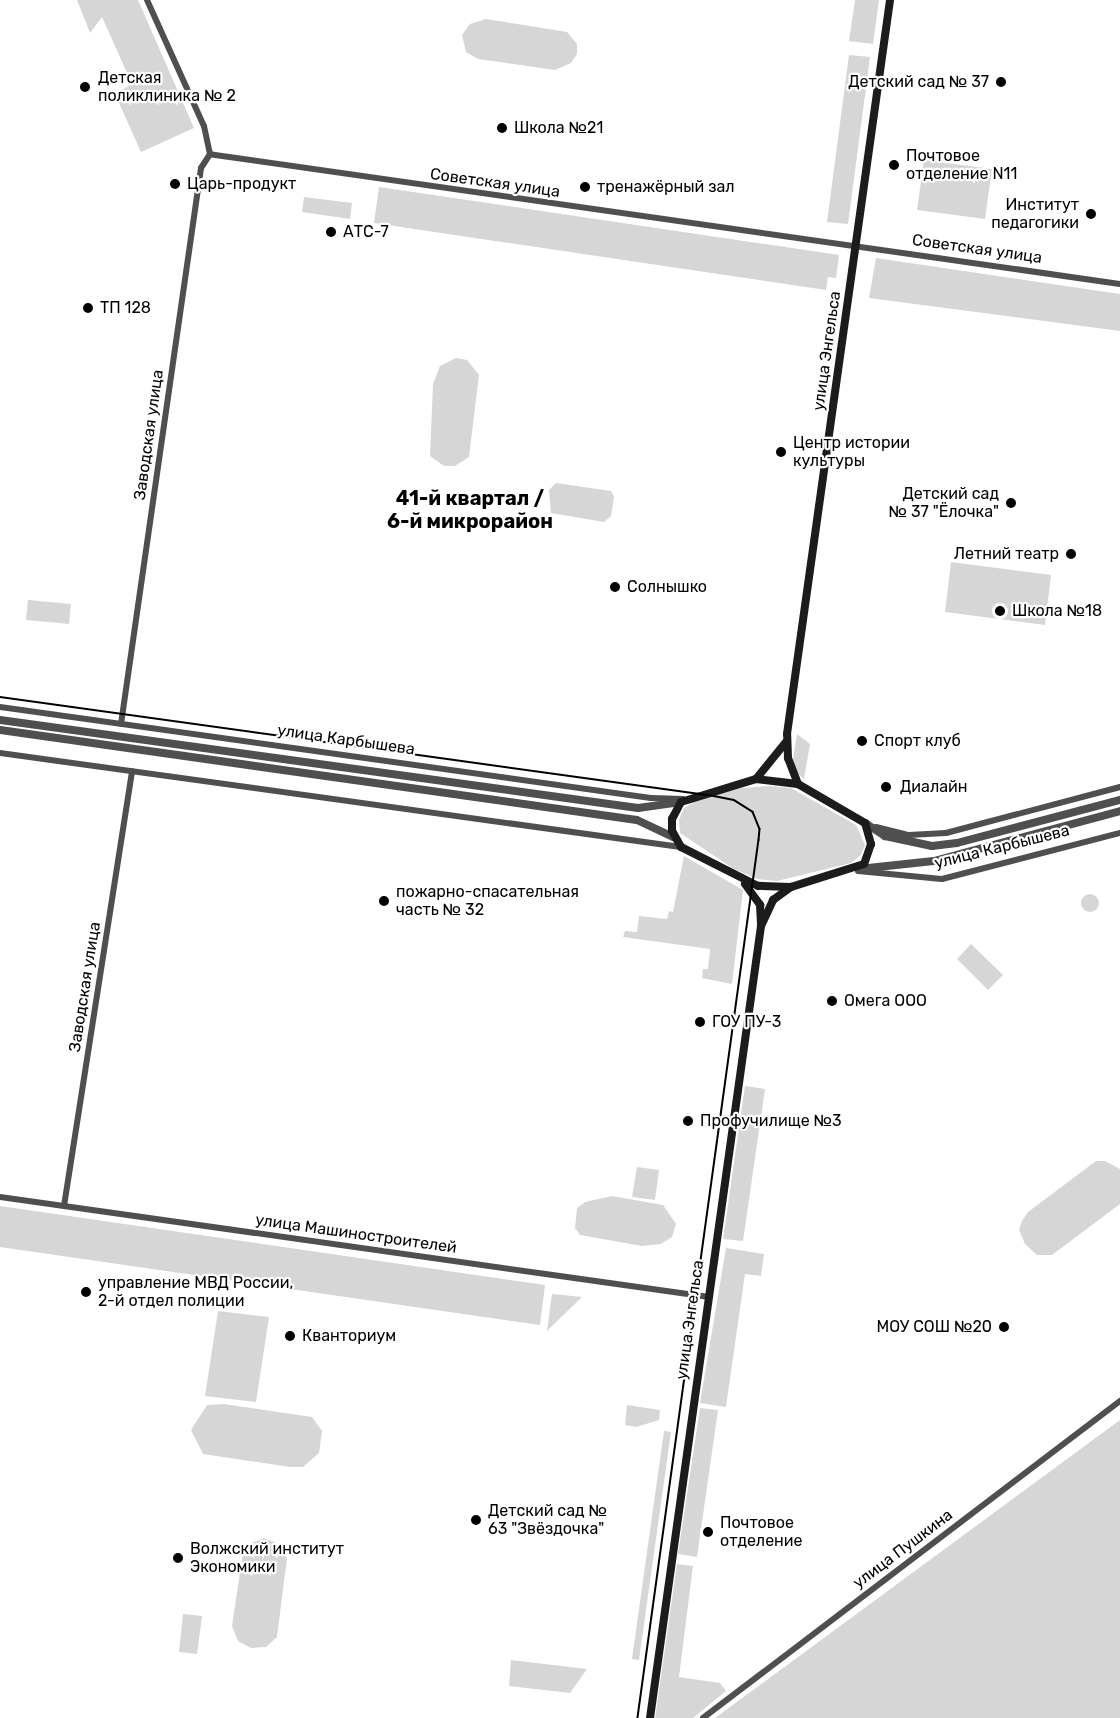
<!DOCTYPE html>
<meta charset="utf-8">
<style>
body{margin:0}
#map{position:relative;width:1120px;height:1718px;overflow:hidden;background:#fff;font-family:Rubik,sans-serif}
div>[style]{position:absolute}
.green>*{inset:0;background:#d6d6d6}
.round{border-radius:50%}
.minor>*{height:6px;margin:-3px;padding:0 3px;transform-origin:3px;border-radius:3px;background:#4f4f4f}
.tertiary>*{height:8px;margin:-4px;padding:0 4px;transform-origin:4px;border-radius:4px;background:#4f4f4f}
.secondary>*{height:8px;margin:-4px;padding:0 4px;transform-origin:4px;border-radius:4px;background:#1c1c1c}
.tram>*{height:1.5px;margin:-0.75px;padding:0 0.75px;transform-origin:0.75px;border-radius:0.75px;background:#000}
.dots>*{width:16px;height:16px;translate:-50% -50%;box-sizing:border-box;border:3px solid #fff;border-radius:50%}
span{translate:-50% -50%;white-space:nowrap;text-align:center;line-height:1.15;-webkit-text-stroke:4.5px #fff;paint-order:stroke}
.poi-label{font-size:16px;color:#000}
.left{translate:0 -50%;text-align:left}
.right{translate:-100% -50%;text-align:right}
.street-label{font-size:16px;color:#000}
.quarter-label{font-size:20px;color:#000;font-weight:700}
</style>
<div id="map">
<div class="green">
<i style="clip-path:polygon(77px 0,138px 0,194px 128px,141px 152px,115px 94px,132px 84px,102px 17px,90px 33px)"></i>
<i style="clip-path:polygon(855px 0,879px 0,873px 44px,849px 41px)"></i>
<i style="clip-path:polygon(486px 19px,567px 32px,577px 44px,577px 54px,571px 63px,555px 70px,478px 59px,466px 52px,462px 35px,470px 24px)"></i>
<i style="clip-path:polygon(849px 55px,870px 57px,848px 224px,827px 222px)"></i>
<i style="clip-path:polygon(924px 160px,992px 169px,985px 219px,917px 210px)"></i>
<i style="clip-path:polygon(379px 187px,839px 255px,836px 278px,828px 277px,826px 290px,374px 223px)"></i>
<i style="clip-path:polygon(304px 197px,352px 203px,350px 219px,302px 212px)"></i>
<i style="clip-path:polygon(876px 258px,1120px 294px,1120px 331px,869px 298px)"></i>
<i style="clip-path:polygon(456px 358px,467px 360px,479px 375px,469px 457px,455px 466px,444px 466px,430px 456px,433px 384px,440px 366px)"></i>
<i style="clip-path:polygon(556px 483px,611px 491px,614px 497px,611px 516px,604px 522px,551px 513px,549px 490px)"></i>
<i style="clip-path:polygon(951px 562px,1051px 575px,1045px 625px,945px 612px)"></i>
<i style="clip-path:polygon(28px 600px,71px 604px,69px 624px,26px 620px)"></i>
<i style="clip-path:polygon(797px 734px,810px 744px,804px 779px,796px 772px,793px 759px)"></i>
<i style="clip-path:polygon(770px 786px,791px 788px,856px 825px,865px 845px,861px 855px,851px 863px,777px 881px,758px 879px,734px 869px,680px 833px,679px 820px,684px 808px,698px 800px,742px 788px)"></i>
<i style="clip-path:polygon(684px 856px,743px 890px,732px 984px,702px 978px,703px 969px,708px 969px,710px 949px,623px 937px,625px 931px,637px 932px,639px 916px,667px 919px,669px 911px,673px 912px)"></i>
<i class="round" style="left:1081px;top:894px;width:18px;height:18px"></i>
<i style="clip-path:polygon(971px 944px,1003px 975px,988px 990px,957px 959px)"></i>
<i style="clip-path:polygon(745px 1086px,765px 1089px,743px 1241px,723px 1239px)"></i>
<i style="clip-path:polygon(1096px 1161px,1105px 1161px,1120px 1169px,1120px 1204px,1052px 1255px,1037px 1255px,1025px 1244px,1019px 1230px,1022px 1221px,1028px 1212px)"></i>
<i style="clip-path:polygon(637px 1167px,659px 1170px,655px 1200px,632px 1197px)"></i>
<i style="clip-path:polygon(612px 1196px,663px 1205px,676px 1224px,672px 1237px,661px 1244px,642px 1246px,580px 1235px,575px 1228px,577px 1208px,585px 1202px)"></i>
<i style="clip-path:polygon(0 1206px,545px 1285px,540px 1325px,0 1247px)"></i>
<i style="clip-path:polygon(726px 1248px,764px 1254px,761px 1276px,745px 1274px,726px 1407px,700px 1403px)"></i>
<i style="clip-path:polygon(552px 1294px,582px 1297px,547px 1331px)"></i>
<i style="clip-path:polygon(218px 1311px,269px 1317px,256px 1402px,205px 1396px)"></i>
<i style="clip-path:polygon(224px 1404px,312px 1417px,322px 1431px,319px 1453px,303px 1467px,290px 1467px,203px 1454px,191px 1430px,207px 1405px)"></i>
<i style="clip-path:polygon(627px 1405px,660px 1410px,659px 1420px,636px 1427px,625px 1425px)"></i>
<i style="clip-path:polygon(700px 1408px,718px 1410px,697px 1557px,678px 1554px)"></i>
<i style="clip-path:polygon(1120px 1420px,1120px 1718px,715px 1718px)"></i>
<i style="clip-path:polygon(664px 1431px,671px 1432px,639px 1660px,632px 1659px)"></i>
<i style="clip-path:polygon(264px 1538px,274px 1542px,287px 1558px,277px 1637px,266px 1647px,251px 1648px,238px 1641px,232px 1626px,243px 1553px,252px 1543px)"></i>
<i style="clip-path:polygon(677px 1564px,693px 1566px,679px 1677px,720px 1683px,726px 1691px,693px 1718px,655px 1718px)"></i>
<i style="clip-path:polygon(183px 1614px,202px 1616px,197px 1654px,179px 1652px)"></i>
<i style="clip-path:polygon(511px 1660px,587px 1669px,570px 1693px,509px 1686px)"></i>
</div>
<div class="minor">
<i style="left:147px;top:0;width:138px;rotate:65.7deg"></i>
<i style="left:204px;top:126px;width:29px;rotate:78deg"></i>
<i style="left:210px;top:154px;width:5px;rotate:11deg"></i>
<i style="left:215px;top:155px;width:914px;rotate:8.11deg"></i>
<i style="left:0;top:707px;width:657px;rotate:7.96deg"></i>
<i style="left:651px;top:798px;width:32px;rotate:2deg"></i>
<i style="left:121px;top:724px;width:562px;rotate:-81.81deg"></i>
<i style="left:201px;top:168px;width:17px;rotate:-57deg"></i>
<i style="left:0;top:753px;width:687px;rotate:7.86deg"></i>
<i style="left:876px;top:827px;width:34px;rotate:14deg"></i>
<i style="left:909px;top:835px;width:37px;rotate:-3deg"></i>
<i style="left:946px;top:833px;width:180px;rotate:-14.8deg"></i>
<i style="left:858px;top:871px;width:84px;rotate:5.4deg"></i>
<i style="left:942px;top:879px;width:184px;rotate:-14.5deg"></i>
<i style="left:0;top:1197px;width:716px;rotate:8.03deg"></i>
<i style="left:64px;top:1206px;width:440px;rotate:-81.1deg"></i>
<i style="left:703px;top:1718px;width:524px;rotate:-37.24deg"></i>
</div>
<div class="tertiary">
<i style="left:0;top:720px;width:644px;rotate:7.85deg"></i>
<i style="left:638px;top:808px;width:43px;rotate:-7.9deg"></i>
<i style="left:0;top:730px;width:643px;rotate:8.04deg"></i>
<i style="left:637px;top:820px;width:42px;rotate:25.3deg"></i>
<i style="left:865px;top:823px;width:24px;rotate:33deg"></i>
<i style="left:885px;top:836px;width:48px;rotate:12deg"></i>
<i style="left:932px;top:846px;width:25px;rotate:-7deg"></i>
<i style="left:957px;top:843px;width:169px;rotate:-14.8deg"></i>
<i style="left:859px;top:869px;width:75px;rotate:-6.1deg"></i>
<i style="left:934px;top:861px;width:193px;rotate:-15deg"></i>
</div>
<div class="secondary">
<i style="left:756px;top:779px;width:42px;rotate:6.8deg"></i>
<i style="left:798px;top:784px;width:78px;rotate:30.2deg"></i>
<i style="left:865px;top:823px;width:22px;rotate:74deg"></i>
<i style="left:871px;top:844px;width:21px;rotate:109deg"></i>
<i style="left:864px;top:864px;width:77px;rotate:162.5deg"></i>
<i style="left:791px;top:887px;width:33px;rotate:-178deg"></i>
<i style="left:758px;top:886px;width:86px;rotate:-153.1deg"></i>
<i style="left:681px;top:847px;width:18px;rotate:-119deg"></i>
<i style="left:672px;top:831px;width:12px;rotate:-90deg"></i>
<i style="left:672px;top:819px;width:19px;rotate:-62deg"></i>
<i style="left:681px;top:802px;width:78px;rotate:-17deg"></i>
<i style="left:756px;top:779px;width:48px;rotate:-51deg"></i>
<i style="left:798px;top:784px;width:28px;rotate:-111deg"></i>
<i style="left:788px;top:758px;width:24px;rotate:-92deg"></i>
<i style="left:787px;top:734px;width:741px;rotate:-82.01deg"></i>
<i style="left:745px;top:884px;width:26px;rotate:54deg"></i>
<i style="left:760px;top:905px;width:18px;rotate:87deg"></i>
<i style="left:650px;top:1718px;width:800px;rotate:-82.02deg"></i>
<i style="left:761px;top:926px;width:29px;rotate:-65deg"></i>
<i style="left:773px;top:900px;width:22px;rotate:-36deg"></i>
</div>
<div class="tram">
<i style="left:0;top:697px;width:721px;rotate:7.89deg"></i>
<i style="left:714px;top:796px;width:20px;rotate:11deg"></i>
<i style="left:734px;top:800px;width:22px;rotate:32deg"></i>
<i style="left:753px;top:812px;width:18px;rotate:68deg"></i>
<i style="left:760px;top:829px;width:11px;rotate:95deg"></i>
<i style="left:759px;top:840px;width:886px;rotate:97.85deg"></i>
</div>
<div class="dots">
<i style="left:1001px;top:82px;background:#000"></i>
<i style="left:85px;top:87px;background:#000"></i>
<i style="left:502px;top:128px;background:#000"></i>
<i style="left:894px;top:165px;background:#000"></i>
<i style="left:175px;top:184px;background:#000"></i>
<i style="left:585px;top:187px;background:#000"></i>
<i style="left:1091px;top:214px;background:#000"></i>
<i style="left:331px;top:232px;background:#000"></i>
<i style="left:88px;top:308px;background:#000"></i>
<i style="left:781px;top:452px;background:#000"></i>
<i style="left:1011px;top:503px;background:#000"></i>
<i style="left:1071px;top:554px;background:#000"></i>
<i style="left:615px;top:587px;background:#000"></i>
<i style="left:1000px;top:611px;background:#000"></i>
<i style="left:862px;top:741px;background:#000"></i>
<i style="left:886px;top:787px;background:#000"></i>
<i style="left:384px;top:901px;background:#000"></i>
<i style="left:832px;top:1001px;background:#000"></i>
<i style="left:700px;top:1022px;background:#000"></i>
<i style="left:688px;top:1121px;background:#000"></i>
<i style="left:86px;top:1292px;background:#000"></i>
<i style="left:1004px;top:1327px;background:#000"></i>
<i style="left:290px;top:1336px;background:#000"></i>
<i style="left:476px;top:1520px;background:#000"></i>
<i style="left:708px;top:1532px;background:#000"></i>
<i style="left:178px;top:1558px;background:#000"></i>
</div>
<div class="poi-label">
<span class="left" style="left:98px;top:87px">Детская<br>поликлиника № 2</span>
<span class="right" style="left:989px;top:82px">Детский сад № 37</span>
<span class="left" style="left:514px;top:128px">Школа №21</span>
<span class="left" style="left:906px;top:165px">Почтовое<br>отделение N11</span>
<span class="left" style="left:187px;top:184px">Царь-продукт</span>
<span class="left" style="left:597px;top:187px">тренажёрный зал</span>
<span class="right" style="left:1079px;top:214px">Институт<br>педагогики</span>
<span class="left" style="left:343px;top:232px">АТС-7</span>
<span class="left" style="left:100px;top:308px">ТП 128</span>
<span class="left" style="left:793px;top:452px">Центр истории<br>культуры</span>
<span class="right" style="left:999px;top:503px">Детский сад<br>№ 37 "Ёлочка"</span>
<span class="right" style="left:1059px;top:554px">Летний театр</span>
<span class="left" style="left:627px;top:587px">Солнышко</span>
<span class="left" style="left:1012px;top:611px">Школа №18</span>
<span class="left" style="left:874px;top:741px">Спорт клуб</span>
<span class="left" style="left:900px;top:787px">Диалайн</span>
<span class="left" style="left:396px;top:901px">пожарно-спасательная<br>часть № 32</span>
<span class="left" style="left:844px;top:1001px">Омега ООО</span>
<span class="left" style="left:712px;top:1022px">ГОУ ПУ-3</span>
<span class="left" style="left:700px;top:1121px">Профучилище №3</span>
<span class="left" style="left:98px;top:1292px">управление МВД России,<br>2-й отдел полиции</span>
<span class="right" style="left:992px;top:1327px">МОУ СОШ №20</span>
<span class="left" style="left:302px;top:1336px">Кванториум</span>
<span class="left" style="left:488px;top:1520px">Детский сад №<br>63 "Звёздочка"</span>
<span class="left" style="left:720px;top:1532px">Почтовое<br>отделение</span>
<span class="left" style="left:190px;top:1558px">Волжский институт<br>Экономики</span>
</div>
<div class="street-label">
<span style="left:495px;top:183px;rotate:8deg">Советская улица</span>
<span style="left:977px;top:249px;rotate:8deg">Советская улица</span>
<span style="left:827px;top:351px;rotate:-82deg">улица Энгельса</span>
<span style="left:149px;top:435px;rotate:-82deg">Заводская улица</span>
<span style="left:346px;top:740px;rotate:8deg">улица Карбышева</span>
<span style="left:1002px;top:847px;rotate:-14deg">улица Карбышева</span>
<span style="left:85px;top:987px;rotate:-81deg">Заводская улица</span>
<span style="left:356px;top:1234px;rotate:8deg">улица Машиностроителей</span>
<span style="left:690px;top:1320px;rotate:-82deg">улица Энгельса</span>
<span style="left:903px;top:1549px;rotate:-37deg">улица Пушкина</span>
</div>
<div class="quarter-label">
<span style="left:470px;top:510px">41-й квартал /<br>6-й микрорайон</span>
</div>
</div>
